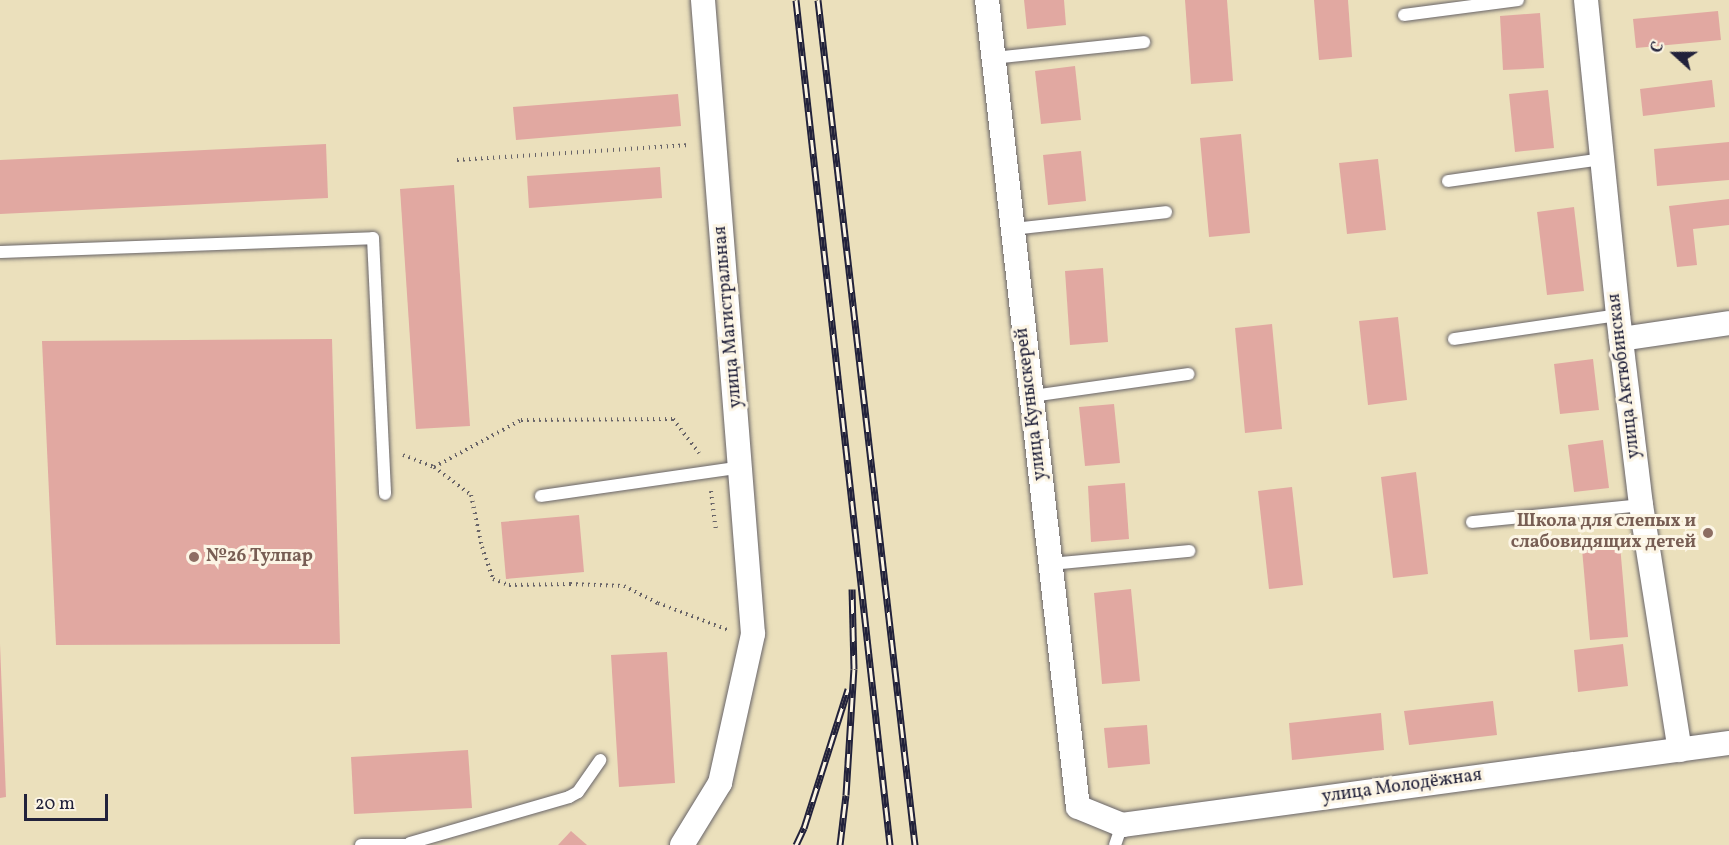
<!DOCTYPE html>
<meta charset="utf-8">
<style>
body{margin:0}
#map{position:relative;width:1729px;height:845px;overflow:hidden;background:#ebe0bc;font-family:Vollkorn,serif}
div>[style]{position:absolute}
.building>*{inset:0;background:#e1a8a1}
.path>*{height:4px;margin-top:-2px;transform-origin:0;background:repeating-linear-gradient(90deg,#686468 0 1.5px,transparent 0 6px)}
.roads{filter:drop-shadow(0 0 2px #686468) drop-shadow(0 0 2px #686468)}
.lane>*{height:12px;margin:-6px;padding:0 6px;transform-origin:6px;border-radius:6px;background:#fff}
.street>*{height:24px;margin:-12px;padding:0 12px;transform-origin:12px;border-radius:12px;background:#fff}
.rail>*{height:7px;margin-top:-3.5px;transform-origin:0;background:repeating-linear-gradient(90deg,#fcf5e5 0 14px,#22223b 0 28px);box-sizing:border-box;border-block:2px solid #22223b}
.dots>*{width:16px;height:16px;translate:-50% -50%;box-sizing:border-box;border:3px solid #fcf5e5;border-radius:50%}
span{translate:-50% -50%;white-space:nowrap;text-align:center;line-height:1.15;-webkit-text-stroke:6px #fcf5e5;paint-order:stroke}
.street-label{font-size:18px;color:#22223b}
.education-label{font-size:18px;color:#785e54;font-weight:700}
.right{translate:-100% -50%;text-align:right}
.left{translate:0 -50%;text-align:left}
.north{position:absolute;left:1645px;top:24px;width:60px;height:60px;-webkit-text-stroke:4px #fcf5e5;paint-order:stroke;rotate:291deg;font-size:16px;font-weight:700;line-height:24px;text-align:center;color:#22223b}
.north::after{content:'';display:block;margin:auto;width:21px;height:27px;background:#22223b;clip-path:polygon(50% 0,100% 100%,50% 72%,0 100%)}
.scale{position:absolute;left:24px;top:794px;width:84px;height:27px;box-sizing:border-box;border:3px solid #22223b;border-top:0;padding-left:8px;font-size:18px;line-height:21px;white-space:nowrap;color:#22223b;-webkit-text-stroke:4px #fcf5e5;paint-order:stroke}
</style>
<div id="map">
<div class="building">
<i style="clip-path:polygon(1024px 0,1064px 0,1066px 25px,1027px 29px)"></i>
<i style="clip-path:polygon(1185px 0,1227px 0,1233px 81px,1191px 84px)"></i>
<i style="clip-path:polygon(1314px 0,1348px 0,1352px 57px,1319px 60px)"></i>
<i style="clip-path:polygon(1718px 11px,1721px 40px,1636px 48px,1633px 19px)"></i>
<i style="clip-path:polygon(1540px 13px,1544px 68px,1503px 70px,1500px 16px)"></i>
<i style="clip-path:polygon(1075px 66px,1081px 120px,1041px 124px,1035px 71px)"></i>
<i style="clip-path:polygon(1712px 80px,1715px 107px,1643px 116px,1640px 89px)"></i>
<i style="clip-path:polygon(1548px 90px,1554px 148px,1515px 152px,1509px 94px)"></i>
<i style="clip-path:polygon(678px 94px,681px 126px,516px 140px,513px 107px)"></i>
<i style="clip-path:polygon(1241px 134px,1250px 233px,1209px 237px,1200px 138px)"></i>
<i style="clip-path:polygon(1729px 142px,1729px 180px,1657px 186px,1654px 149px)"></i>
<i style="clip-path:polygon(326px 144px,328px 198px,0 214px,0 160px)"></i>
<i style="clip-path:polygon(1081px 151px,1086px 201px,1048px 205px,1043px 155px)"></i>
<i style="clip-path:polygon(1378px 159px,1386px 230px,1347px 234px,1339px 163px)"></i>
<i style="clip-path:polygon(660px 167px,662px 198px,529px 208px,527px 176px)"></i>
<i style="clip-path:polygon(454px 185px,470px 426px,416px 429px,400px 189px)"></i>
<i style="clip-path:polygon(1729px 199px,1729px 225px,1693px 229px,1697px 265px,1677px 267px,1669px 206px)"></i>
<i style="clip-path:polygon(1574px 207px,1584px 291px,1547px 295px,1537px 212px)"></i>
<i style="clip-path:polygon(1103px 268px,1108px 342px,1070px 345px,1065px 271px)"></i>
<i style="clip-path:polygon(1398px 317px,1407px 400px,1368px 405px,1359px 321px)"></i>
<i style="clip-path:polygon(1272px 324px,1282px 429px,1245px 433px,1235px 328px)"></i>
<i style="clip-path:polygon(332px 339px,340px 644px,56px 645px,42px 341px)"></i>
<i style="clip-path:polygon(1593px 359px,1599px 410px,1560px 414px,1554px 364px)"></i>
<i style="clip-path:polygon(1114px 404px,1120px 463px,1085px 466px,1079px 407px)"></i>
<i style="clip-path:polygon(1603px 440px,1609px 488px,1574px 492px,1568px 445px)"></i>
<i style="clip-path:polygon(1416px 472px,1428px 574px,1393px 578px,1381px 477px)"></i>
<i style="clip-path:polygon(1125px 483px,1129px 539px,1091px 542px,1088px 486px)"></i>
<i style="clip-path:polygon(1292px 487px,1303px 585px,1269px 589px,1258px 491px)"></i>
<i style="clip-path:polygon(579px 515px,584px 572px,506px 579px,501px 522px)"></i>
<i style="clip-path:polygon(1620px 545px,1628px 637px,1590px 640px,1582px 549px)"></i>
<i style="clip-path:polygon(1131px 589px,1140px 681px,1102px 684px,1094px 593px)"></i>
<i style="clip-path:polygon(0 644px,6px 797px,0 798px)"></i>
<i style="clip-path:polygon(1623px 644px,1628px 686px,1578px 692px,1574px 650px)"></i>
<i style="clip-path:polygon(667px 652px,675px 783px,619px 787px,611px 655px)"></i>
<i style="clip-path:polygon(1493px 701px,1497px 735px,1409px 745px,1404px 711px)"></i>
<i style="clip-path:polygon(1381px 713px,1384px 750px,1292px 760px,1289px 723px)"></i>
<i style="clip-path:polygon(1147px 725px,1150px 764px,1108px 768px,1104px 728px)"></i>
<i style="clip-path:polygon(468px 750px,472px 808px,354px 814px,351px 757px)"></i>
<i style="clip-path:polygon(571px 831px,587px 845px,558px 845px)"></i>
</div>
<div class="path">
<i style="left:457px;top:160px;width:233px;rotate:-3.7deg"></i>
<i style="left:403px;top:455px;width:33px;rotate:21deg"></i>
<i style="left:434px;top:467px;width:46px;rotate:37.1deg"></i>
<i style="left:471px;top:495px;width:53px;rotate:78.1deg"></i>
<i style="left:482px;top:547px;width:34px;rotate:71deg"></i>
<i style="left:493px;top:579px;width:17px;rotate:21deg"></i>
<i style="left:509px;top:585px;width:61px;rotate:-0.9deg"></i>
<i style="left:570px;top:584px;width:54px;rotate:2.1deg"></i>
<i style="left:624px;top:586px;width:38px;rotate:27deg"></i>
<i style="left:658px;top:603px;width:75px;rotate:21.1deg"></i>
<i style="left:434px;top:467px;width:99px;rotate:-28.4deg"></i>
<i style="left:521px;top:420px;width:152px;rotate:-0.4deg"></i>
<i style="left:673px;top:419px;width:43px;rotate:52.6deg"></i>
<i style="left:711px;top:491px;width:40px;rotate:82.9deg"></i>
</div>
<div class="roads">
<div class="lane">
<i style="left:1404px;top:15px;width:115px;rotate:-7.5deg"></i>
<i style="left:993px;top:58px;width:152px;rotate:-6deg"></i>
<i style="left:1448px;top:181px;width:156px;rotate:-8.1deg"></i>
<i style="left:1013px;top:229px;width:154px;rotate:-6.3deg"></i>
<i style="left:0;top:252px;width:373px;rotate:-2.1deg"></i>
<i style="left:373px;top:238px;width:256px;rotate:87.3deg"></i>
<i style="left:1454px;top:339px;width:166px;rotate:-8.3deg"></i>
<i style="left:1032px;top:396px;width:158px;rotate:-8deg"></i>
<i style="left:541px;top:496px;width:203px;rotate:-8.2deg"></i>
<i style="left:1472px;top:522px;width:170px;rotate:-5.7deg"></i>
<i style="left:1051px;top:564px;width:139px;rotate:-5.4deg"></i>
<i style="left:410px;top:843px;width:166px;rotate:-16.1deg"></i>
<i style="left:569px;top:797px;width:10px;rotate:-29deg"></i>
<i style="left:578px;top:792px;width:39px;rotate:-55deg"></i>
<i style="left:361px;top:845px;width:51px"></i>
<i style="left:1115px;top:845px;width:21px;rotate:-71deg"></i>
</div>
<div class="street">
<i style="left:987px;top:0;width:812px;rotate:83.57deg"></i>
<i style="left:1078px;top:807px;width:48px;rotate:22.2deg"></i>
<i style="left:1122px;top:825px;width:613px;rotate:-7.69deg"></i>
<i style="left:1586px;top:0;width:317px;rotate:84.2deg"></i>
<i style="left:1618px;top:315px;width:191px;rotate:83.1deg"></i>
<i style="left:1641px;top:505px;width:248px;rotate:81deg"></i>
<i style="left:1621px;top:339px;width:109px;rotate:-8.4deg"></i>
<i style="left:682px;top:845px;width:73px;rotate:-58.5deg"></i>
<i style="left:720px;top:783px;width:153px;rotate:-77.5deg"></i>
<i style="left:753px;top:634px;width:636px;rotate:-94.51deg"></i>
</div>
</div>
<div class="rail">
<i style="left:796px;top:0;width:850px;rotate:83.65deg"></i>
<i style="left:818px;top:0;width:851px;rotate:83.45deg"></i>
<i style="left:796px;top:845px;width:19px;rotate:-65deg"></i>
<i style="left:804px;top:828px;width:146px;rotate:-72.4deg"></i>
<i style="left:840px;top:845px;width:50px;rotate:-83.2deg"></i>
<i style="left:846px;top:795px;width:126px;rotate:-86.4deg"></i>
<i style="left:854px;top:669px;width:80px;rotate:-91.4deg"></i>
</div>
<div class="dots">
<i style="left:1708px;top:533px;background:#8d6e63"></i>
<i style="left:194px;top:557px;background:#8d6e63"></i>
</div>
<div class="street-label">
<span style="left:729px;top:317px;rotate:-95deg">улица Магистральная</span>
<span style="left:1625px;top:376px;rotate:-97deg">улица Актюбинская</span>
<span style="left:1032px;top:404px;rotate:-97deg">улица Куныскерей</span>
<span style="left:1402px;top:787px;rotate:-8deg">улица Молодёжная</span>
</div>
<div class="education-label">
<span class="right" style="left:1696px;top:533px">Школа для слепых и<br>слабовидящих детей</span>
<span class="left" style="left:206px;top:557px">№26 Тулпар</span>
</div>
<div class="north">С</div>
<div class="scale">20 m</div>
</div>
